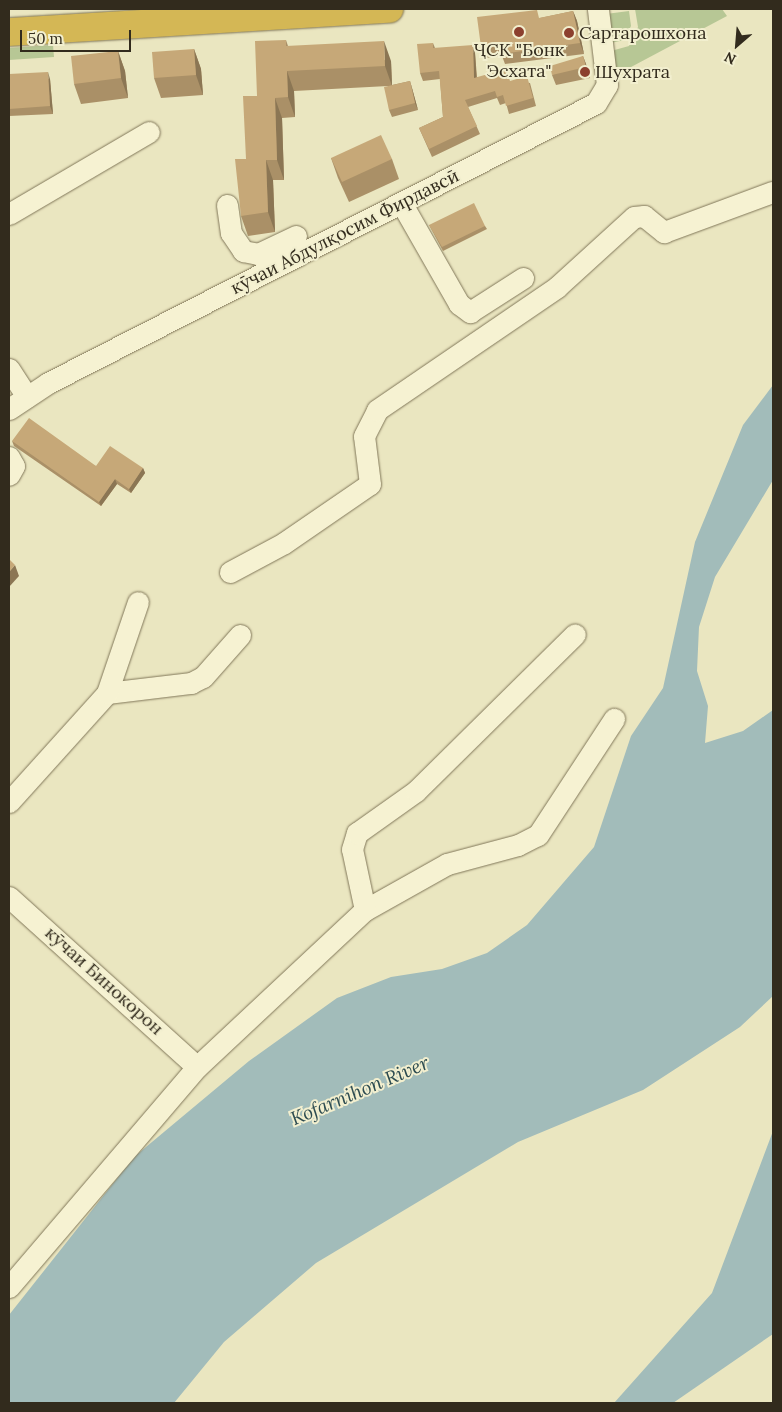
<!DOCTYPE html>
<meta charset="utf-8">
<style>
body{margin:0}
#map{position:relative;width:782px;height:1412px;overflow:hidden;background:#eae6c0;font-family:Lora,serif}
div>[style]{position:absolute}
.green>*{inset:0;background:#b7c795}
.water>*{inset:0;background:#a2bcba}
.roads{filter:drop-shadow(0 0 1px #817759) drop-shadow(0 0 1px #817759)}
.minor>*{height:21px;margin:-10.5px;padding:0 10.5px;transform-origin:10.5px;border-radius:10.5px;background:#f6f2d2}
.highway>*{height:28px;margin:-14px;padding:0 14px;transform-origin:14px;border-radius:14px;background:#d4b755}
.wall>*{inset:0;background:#aa9067}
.shaded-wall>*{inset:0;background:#8b7654}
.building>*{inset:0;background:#c6a878}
.dots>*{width:14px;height:14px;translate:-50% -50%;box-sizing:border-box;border:2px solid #f2efcf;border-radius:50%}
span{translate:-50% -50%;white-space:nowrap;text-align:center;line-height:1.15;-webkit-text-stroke:4px #f2efcf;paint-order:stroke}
.poi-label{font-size:18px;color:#322b1d}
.left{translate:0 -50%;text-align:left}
.street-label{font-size:18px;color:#322b1d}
.water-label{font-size:19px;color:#2d4c51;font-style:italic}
.frame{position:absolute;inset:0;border:10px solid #322b1d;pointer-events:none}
.north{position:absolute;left:712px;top:20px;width:50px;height:50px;-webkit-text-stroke:4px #f2efcf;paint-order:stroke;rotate:207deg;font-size:14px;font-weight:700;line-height:20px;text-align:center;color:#322b1d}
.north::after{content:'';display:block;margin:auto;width:18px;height:22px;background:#322b1d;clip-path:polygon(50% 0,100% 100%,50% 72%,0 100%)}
.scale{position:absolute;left:20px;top:30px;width:111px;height:22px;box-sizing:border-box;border:2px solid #322b1d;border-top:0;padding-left:6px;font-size:15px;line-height:18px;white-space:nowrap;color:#322b1d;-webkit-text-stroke:4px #f2efcf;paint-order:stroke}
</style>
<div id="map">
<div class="green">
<i style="clip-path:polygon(635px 9px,722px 9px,727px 16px,616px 75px,611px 51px,629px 46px,638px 27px)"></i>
<i style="clip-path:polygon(629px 11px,631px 26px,624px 40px,611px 43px,606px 14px)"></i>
<i style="clip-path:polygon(53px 45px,54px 57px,9px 60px,9px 48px)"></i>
</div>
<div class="water">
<i style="clip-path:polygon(773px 385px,773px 480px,715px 577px,699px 627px,697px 671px,708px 706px,705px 743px,743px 731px,773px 710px,773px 996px,740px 1027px,643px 1090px,518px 1142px,316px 1263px,224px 1342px,174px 1403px,9px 1403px,9px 1315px,134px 1157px,249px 1061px,337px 998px,391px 977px,442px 969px,487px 953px,527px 925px,594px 847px,631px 736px,663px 688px,695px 542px,743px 425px)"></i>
<i style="clip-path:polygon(773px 1131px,773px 1334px,673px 1403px,614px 1403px,712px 1293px)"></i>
</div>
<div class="roads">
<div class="minor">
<i style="left:402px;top:204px;width:115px;rotate:60.3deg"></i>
<i style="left:459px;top:304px;width:14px;rotate:36deg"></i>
<i style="left:470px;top:312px;width:63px;rotate:-32.7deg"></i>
<i style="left:227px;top:205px;width:28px;rotate:82deg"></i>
<i style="left:231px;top:233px;width:22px;rotate:56deg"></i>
<i style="left:243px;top:251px;width:15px;rotate:11deg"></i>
<i style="left:258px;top:254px;width:42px;rotate:-25.3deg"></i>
<i style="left:9px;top:214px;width:162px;rotate:-30.4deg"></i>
<i style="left:9px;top:369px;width:33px;rotate:57deg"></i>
<i style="left:9px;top:409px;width:47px;rotate:-33.7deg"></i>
<i style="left:48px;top:383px;width:615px;rotate:-27.06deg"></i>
<i style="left:596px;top:103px;width:21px;rotate:-59deg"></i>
<i style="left:607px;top:85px;width:77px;rotate:-96.8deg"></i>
<i style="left:9px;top:457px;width:10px;rotate:61deg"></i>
<i style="left:14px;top:466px;width:10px;rotate:119deg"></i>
<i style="left:230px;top:572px;width:61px;rotate:-28.2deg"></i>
<i style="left:284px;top:543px;width:104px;rotate:-34.5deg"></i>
<i style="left:370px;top:484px;width:48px;rotate:-97.1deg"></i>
<i style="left:364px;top:436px;width:29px;rotate:-63deg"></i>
<i style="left:377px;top:410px;width:218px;rotate:-34.3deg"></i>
<i style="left:557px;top:287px;width:104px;rotate:-42.3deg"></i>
<i style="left:634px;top:217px;width:10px;rotate:-6deg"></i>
<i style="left:644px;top:216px;width:26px;rotate:39deg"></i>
<i style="left:664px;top:232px;width:115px;rotate:-20.3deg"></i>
<i style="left:107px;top:693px;width:85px;rotate:-6.8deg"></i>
<i style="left:191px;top:683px;width:13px;rotate:-27deg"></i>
<i style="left:203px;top:677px;width:56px;rotate:-48.6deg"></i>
<i style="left:9px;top:802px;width:147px;rotate:-48deg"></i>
<i style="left:107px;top:693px;width:96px;rotate:-71.2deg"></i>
<i style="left:9px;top:897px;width:253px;rotate:42.1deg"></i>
<i style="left:365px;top:910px;width:94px;rotate:-29.3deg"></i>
<i style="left:447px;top:864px;width:73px;rotate:-15deg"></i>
<i style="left:518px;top:845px;width:22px;rotate:-27deg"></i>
<i style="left:538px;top:835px;width:139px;rotate:-56.8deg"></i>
<i style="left:9px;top:1287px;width:289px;rotate:-49.5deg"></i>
<i style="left:197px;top:1067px;width:230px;rotate:-43.1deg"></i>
<i style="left:365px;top:910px;width:62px;rotate:-102deg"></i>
<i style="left:352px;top:849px;width:17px;rotate:-73deg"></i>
<i style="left:357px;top:833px;width:72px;rotate:-35.4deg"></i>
<i style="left:416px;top:791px;width:223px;rotate:-44.6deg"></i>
</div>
<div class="highway">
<i style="left:9px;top:32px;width:381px;rotate:-3.5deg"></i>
</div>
</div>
<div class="wall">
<i style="clip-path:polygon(573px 11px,577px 21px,584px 54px,505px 64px,502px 56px,485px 58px,481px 47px,540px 18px)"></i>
<i style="clip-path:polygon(286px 40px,288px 46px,391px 61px,392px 85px,410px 81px,418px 110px,392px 117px,389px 110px,388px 86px,294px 91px,295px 117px,282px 118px,284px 180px,273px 180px,275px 232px,248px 236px,241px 216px,246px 159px,257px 96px)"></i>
<i style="clip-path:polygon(433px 43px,435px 48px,475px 53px,477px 77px,510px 81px,530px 83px,536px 106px,509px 114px,506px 103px,500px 105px,497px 98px,468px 107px,480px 134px,432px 157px,419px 128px,443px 117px,440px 79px,423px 81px,420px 73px)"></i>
<i style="clip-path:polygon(194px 49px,201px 69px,203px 95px,161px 98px,154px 78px)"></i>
<i style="clip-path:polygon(118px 51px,125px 71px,128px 98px,81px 104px,74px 84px)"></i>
<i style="clip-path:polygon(583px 56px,587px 67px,590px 78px,556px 85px,552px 75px)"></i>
<i style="clip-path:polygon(9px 74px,50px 79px,53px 114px,9px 116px)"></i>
<i style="clip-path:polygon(331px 158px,392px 159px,399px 179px,349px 202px,338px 178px)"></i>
<i style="clip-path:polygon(429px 225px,485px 226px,487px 229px,443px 251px)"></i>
<i style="clip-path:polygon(12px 441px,96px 466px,143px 468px,145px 473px,131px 493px,117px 484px,101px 506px,14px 446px)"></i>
</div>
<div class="shaded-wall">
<i style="clip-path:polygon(573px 11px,577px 21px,584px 54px,580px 43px)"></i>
<i style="clip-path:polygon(384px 41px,391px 61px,392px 86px,385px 66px)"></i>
<i style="clip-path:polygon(473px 45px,475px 53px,477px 86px,474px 78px)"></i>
<i style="clip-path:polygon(194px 49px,201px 69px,203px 95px,196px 75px)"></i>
<i style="clip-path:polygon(118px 51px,125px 71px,128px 98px,121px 78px)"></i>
<i style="clip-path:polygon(583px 56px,587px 67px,590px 78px,586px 67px)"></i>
<i style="clip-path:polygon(287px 71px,294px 91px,295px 117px,288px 97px)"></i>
<i style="clip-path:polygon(48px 72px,50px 79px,53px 114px,50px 106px)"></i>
<i style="clip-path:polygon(410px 81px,412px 88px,418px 110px,415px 103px)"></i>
<i style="clip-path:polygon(275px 98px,282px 118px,284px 180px,277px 160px)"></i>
<i style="clip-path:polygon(266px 160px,273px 180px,275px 232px,268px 212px)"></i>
<i style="clip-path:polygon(143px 468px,145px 473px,131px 493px,129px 489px)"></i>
<i style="clip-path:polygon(115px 479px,117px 484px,101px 506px,99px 502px)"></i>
<i style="clip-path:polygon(15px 565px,19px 576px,9px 587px,9px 572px)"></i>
</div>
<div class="building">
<i style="clip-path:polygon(537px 10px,539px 18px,573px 11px,580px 43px,501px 54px,500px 45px,481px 47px,477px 17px)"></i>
<i style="clip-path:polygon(286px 40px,286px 46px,384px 41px,385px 66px,287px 71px,288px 97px,275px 98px,277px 160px,266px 160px,268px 212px,241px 216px,235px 159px,246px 159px,243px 96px,257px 96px,255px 41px)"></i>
<i style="clip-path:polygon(433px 43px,433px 48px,473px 45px,474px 78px,506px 69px,510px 81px,527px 76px,533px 98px,506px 106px,503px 95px,497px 97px,495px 91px,465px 100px,477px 126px,429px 149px,419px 128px,443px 117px,439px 71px,420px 73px,417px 44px)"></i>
<i style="clip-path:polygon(194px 49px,196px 75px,154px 78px,152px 52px)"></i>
<i style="clip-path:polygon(118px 51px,121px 78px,74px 84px,71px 56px)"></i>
<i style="clip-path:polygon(583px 56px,586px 67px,552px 75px,550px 66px)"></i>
<i style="clip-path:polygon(48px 72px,50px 106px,9px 109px,9px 74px)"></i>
<i style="clip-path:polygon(410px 81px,415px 103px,389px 110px,384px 87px)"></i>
<i style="clip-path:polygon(381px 135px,392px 159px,342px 182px,331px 158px)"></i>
<i style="clip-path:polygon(474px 203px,485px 226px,442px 247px,429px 225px)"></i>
<i style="clip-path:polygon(29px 418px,96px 466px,110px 446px,143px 468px,129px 489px,115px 479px,99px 502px,12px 441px)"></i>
<i style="clip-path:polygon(9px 559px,15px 565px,9px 572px)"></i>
</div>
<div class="dots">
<i style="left:519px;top:32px;background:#8c402e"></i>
<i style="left:569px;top:33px;background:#8c402e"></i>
<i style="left:585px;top:72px;background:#8c402e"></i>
</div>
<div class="poi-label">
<span class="left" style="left:579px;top:33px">Сартарошхона</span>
<span style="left:519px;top:61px">ҶСК "Бонк<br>Эсхата"</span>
<span class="left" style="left:595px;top:72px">Шухрата</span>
</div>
<div class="street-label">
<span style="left:345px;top:232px;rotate:-27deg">кӯчаи Абдулқосим Фирдавсӣ</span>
<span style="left:104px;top:981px;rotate:42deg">кӯчаи Бинокорон</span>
</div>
<div class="water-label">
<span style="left:360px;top:1091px;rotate:-23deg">Kofarnihon River</span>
</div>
<div class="frame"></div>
<div class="north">N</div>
<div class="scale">50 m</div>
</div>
